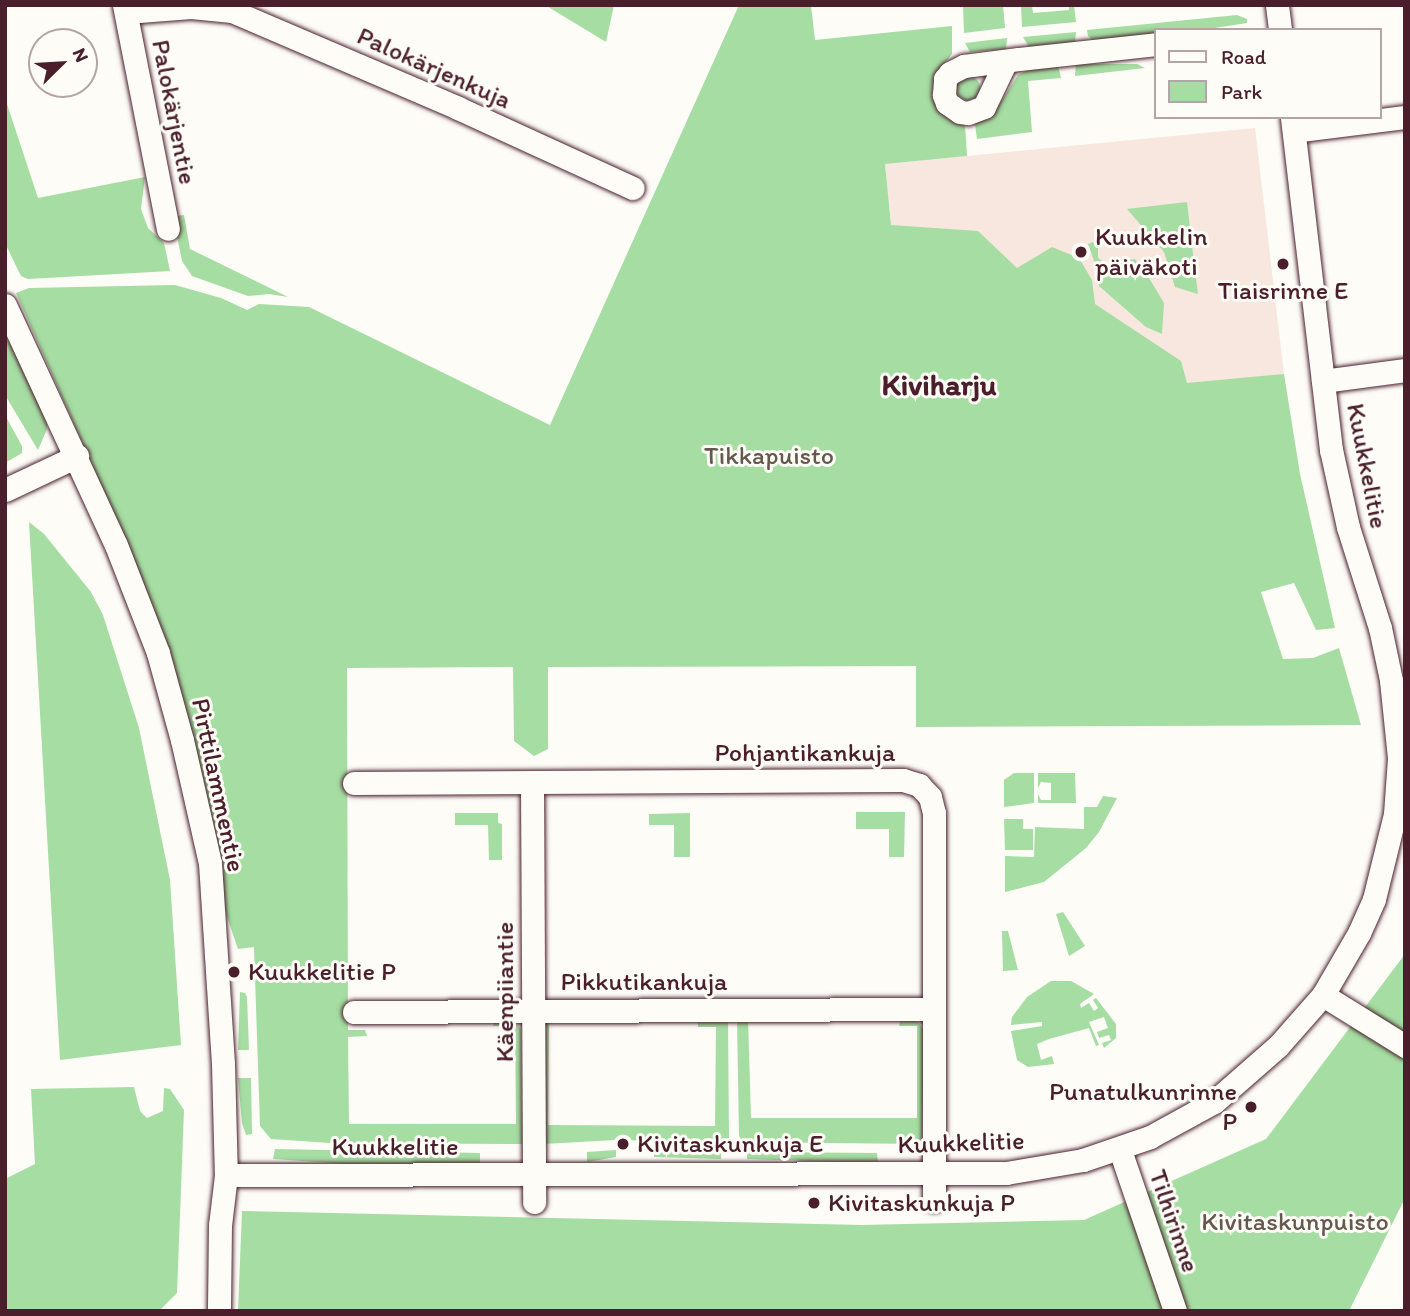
<!DOCTYPE html>
<meta charset="utf-8">
<style>
body{margin:0}
#map{position:relative;width:1410px;height:1316px;overflow:hidden;background:#fdfcf7;font-family:Itim,sans-serif}
div>[style]{position:absolute}
.built>*{inset:0;background:#f8e7de}
.green>*{inset:0;background:#a5dda2}
.round{border-radius:50%}
.roads{filter:drop-shadow(0 0 2px #4a1f2b) drop-shadow(0 0 2px #4a1f2b)}
.minor>*{height:23px;margin:-11.5px;padding:0 11.5px;transform-origin:11.5px;border-radius:11.5px;background:#fdfcf7}
.dots>*{width:19px;height:19px;translate:-50% -50%;box-sizing:border-box;border:4px solid #fdfcf7;border-radius:50%}
span{translate:-50% -50%;white-space:nowrap;text-align:center;line-height:1.15;-webkit-text-stroke:6px #fdfcf7;paint-order:stroke}
.street-label{font-size:26px;color:#4a1f2b}
.poi-label{font-size:26px;color:#4a1f2b}
.left{translate:0 -50%;text-align:left}
.right{translate:-100% -50%;text-align:right}
.park-label{font-size:26px;color:#65584f}
.quarter-label{font-size:30px;color:#4a1f2b;font-weight:700}
.frame{position:absolute;inset:0;border:7px solid #4a1f2b;pointer-events:none}
.legend{position:absolute;left:1154px;top:28px;width:228px;height:91px;box-sizing:border-box;background:#fdfcf7;border:2px solid #b5a4a5;margin:0;padding:9px 12px;list-style:none;font-size:21px;color:#4a1f2b}
.legend li{display:flex;align-items:center;gap:14px;height:35px}
.legend b{width:35px;border:2px solid #b5a4a5}
.north{position:absolute;left:28px;top:28px;width:70px;height:70px;box-sizing:border-box;background:#fdfcf7;border:2px solid #b5a4a5;border-radius:50%;rotate:66deg;font-size:19px;font-weight:700;line-height:28px;text-align:center;color:#4a1f2b}
.north::after{content:'';display:block;margin:auto;width:24px;height:32px;background:#4a1f2b;clip-path:polygon(50% 0,100% 100%,50% 72%,0 100%)}
</style>
<div id="map">
<div class="built">
<i style="clip-path:polygon(1255px 128px,1284px 374px,1005px 402px,896px 279px,885px 164px)"></i>
</div>
<div class="green">
<i style="clip-path:polygon(545px 5px,614px 5px,606px 42px)"></i>
<i style="clip-path:polygon(739px 5px,811px 5px,815px 40px,952px 26px,952px 54px,934px 77px,932px 95px,940px 111px,965px 126px,967px 156px,885px 164px,891px 225px,978px 231px,1017px 268px,1052px 247px,1079px 258px,1092px 280px,1095px 304px,1181px 361px,1187px 383px,1284px 374px,1300px 474px,1335px 628px,1316px 630px,1294px 583px,1261px 592px,1283px 659px,1313px 658px,1339px 648px,1361px 725px,916px 727px,916px 666px,548px 667px,548px 749px,534px 756px,514px 741px,513px 667px,347px 668px,348px 1030px,365px 1030px,367px 1036px,348px 1037px,349px 1124px,516px 1124px,515px 1026px,493px 1026px,495px 1019px,512px 1020px,521px 1029px,522px 1144px,330px 1143px,271px 1139px,260px 1126px,254px 947px,238px 949px,226px 914px,218px 862px,126px 541px,16px 293px,29px 288px,175px 285px,221px 298px,247px 310px,259px 304px,309px 307px,550px 425px)"></i>
<i style="clip-path:polygon(963px 5px,1003px 5px,1005px 28px,964px 33px)"></i>
<i style="clip-path:polygon(1021px 5px,1032px 5px,1033px 13px,1069px 10px,1069px 5px,1074px 5px,1076px 22px,1022px 27px)"></i>
<i style="clip-path:polygon(1237px 15px,1247px 19px,1247px 23px,1202px 30px,1156px 30px,1156px 34px,1094px 41px,1088px 36px,1087px 30px)"></i>
<i style="clip-path:polygon(1076px 32px,1075px 42px,1029px 47px,1023px 37px)"></i>
<i style="clip-path:polygon(1007px 38px,1006px 49px,970px 52px,965px 43px)"></i>
<i style="clip-path:polygon(1076px 64px,1137px 64px,1145px 68px,1075px 76px)"></i>
<i style="clip-path:polygon(1058px 65px,1061px 78px,1028px 81px,1032px 132px,977px 139px,975px 124px,995px 111px,1018px 75px,1032px 68px)"></i>
<i class="round" style="left:956px;top:76px;width:24px;height:24px"></i>
<i style="clip-path:polygon(5px 98px,38px 198px,145px 177px,141px 209px,148px 228px,164px 243px,170px 271px,28px 279px,21px 276px,5px 243px)"></i>
<i style="clip-path:polygon(1187px 202px,1193px 254px,1198px 294px,1175px 287px,1164px 252px,1127px 209px)"></i>
<i style="clip-path:polygon(184px 215px,190px 249px,288px 297px,269px 294px,248px 296px,192px 276px,182px 261px,173px 216px)"></i>
<i style="clip-path:polygon(1093px 242px,1098px 247px,1098px 258px,1106px 264px,1135px 259px,1149px 278px,1164px 303px,1162px 334px,1146px 327px,1099px 286px,1097px 269px,1088px 244px)"></i>
<i style="clip-path:polygon(5px 333px,47px 417px,47px 429px,38px 450px,5px 395px)"></i>
<i style="clip-path:polygon(5px 415px,22px 446px,22px 453px,5px 463px)"></i>
<i style="clip-path:polygon(29px 522px,44px 534px,91px 592px,103px 615px,139px 728px,170px 880px,181px 1045px,60px 1060px)"></i>
<i style="clip-path:polygon(1014px 773px,1034px 773px,1034px 803px,1004px 807px,1004px 780px)"></i>
<i style="clip-path:polygon(1038px 773px,1075px 773px,1076px 803px,1038px 803px,1038px 794px,1041px 800px,1051px 800px,1051px 783px,1041px 782px,1038px 788px)"></i>
<i style="clip-path:polygon(1103px 796px,1117px 798px,1099px 832px,1086px 848px,1044px 882px,1005px 892px,1005px 856px,1034px 857px,1035px 827px,1084px 829px,1084px 807px,1097px 807px)"></i>
<i style="clip-path:polygon(856px 812px,905px 812px,904px 857px,889px 857px,889px 829px,856px 829px)"></i>
<i style="clip-path:polygon(455px 813px,498px 813px,498px 823px,502px 824px,502px 860px,489px 860px,488px 825px,455px 825px)"></i>
<i style="clip-path:polygon(690px 813px,690px 857px,674px 857px,674px 825px,649px 825px,649px 814px)"></i>
<i style="clip-path:polygon(1004px 819px,1023px 819px,1023px 829px,1033px 829px,1033px 850px,1005px 850px)"></i>
<i style="clip-path:polygon(1063px 912px,1085px 946px,1069px 956px,1056px 914px)"></i>
<i style="clip-path:polygon(1002px 931px,1008px 931px,1018px 970px,1003px 971px)"></i>
<i style="clip-path:polygon(1405px 954px,1405px 1198px,1349px 1311px,238px 1311px,242px 1211px,862px 1225px,1084px 1220px,1266px 1139px)"></i>
<i style="clip-path:polygon(1051px 981px,1071px 981px,1094px 994px,1080px 1004px,1081px 1008px,1089px 1003px,1094px 1011px,1098px 1008px,1093px 1000px,1096px 998px,1116px 1024px,1116px 1038px,1104px 1048px,1102px 1043px,1111px 1040px,1109px 1035px,1099px 1038px,1097px 1032px,1108px 1028px,1104px 1017px,1089px 1022px,1099px 1045px,1096px 1046px,1089px 1028px,1049px 1039px,1037px 1044px,1041px 1060px,1052px 1056px,1054px 1064px,1028px 1067px,1017px 1060px,1011px 1031px,1042px 1026px,1042px 1022px,1011px 1025px,1012px 1017px,1027px 997px)"></i>
<i style="clip-path:polygon(240px 992px,245px 993px,247px 997px,249px 1050px,238px 1050px)"></i>
<i style="clip-path:polygon(728px 1018px,729px 1138px,724px 1142px,615px 1140px,543px 1144px,542px 1026px,546px 1021px,549px 1026px,548px 1125px,715px 1126px,716px 1027px,698px 1027px,698px 1021px)"></i>
<i style="clip-path:polygon(748px 1018px,751px 1118px,917px 1118px,917px 1026px,899px 1026px,901px 1018px,918px 1022px,924px 1030px,922px 1144px,743px 1142px,739px 1136px,737px 1019px)"></i>
<i style="clip-path:polygon(238px 1078px,251px 1078px,252px 1134px,246px 1135px,242px 1123px)"></i>
<i style="clip-path:polygon(134px 1087px,140px 1111px,147px 1118px,163px 1111px,164px 1088px,170px 1089px,184px 1110px,177px 1293px,159px 1311px,5px 1311px,5px 1179px,35px 1164px,31px 1089px)"></i>
<i style="clip-path:polygon(275px 1149px,480px 1153px,480px 1164px,347px 1164px,273px 1159px)"></i>
<i style="clip-path:polygon(654px 1149px,721px 1151px,721px 1159px,654px 1157px)"></i>
<i style="clip-path:polygon(616px 1150px,616px 1157px,587px 1162px,587px 1152px)"></i>
<i style="clip-path:polygon(747px 1152px,877px 1153px,878px 1163px,747px 1159px)"></i>
</div>
<div class="roads">
<div class="minor">
<i style="left:124px;top:5px;width:228px;rotate:78.9deg"></i>
<i style="left:1277px;top:5px;width:25px;rotate:83deg"></i>
<i style="left:126px;top:12px;width:65px;rotate:-4.4deg"></i>
<i style="left:191px;top:7px;width:41px;rotate:5.6deg"></i>
<i style="left:232px;top:11px;width:246px;rotate:23.2deg"></i>
<i style="left:458px;top:108px;width:192px;rotate:24.6deg"></i>
<i style="left:1006px;top:61px;width:51px;rotate:115.6deg"></i>
<i style="left:984px;top:107px;width:17px;rotate:159deg"></i>
<i style="left:968px;top:113px;width:8px;rotate:-173deg"></i>
<i style="left:960px;top:112px;width:16px;rotate:-145deg"></i>
<i style="left:947px;top:103px;width:9px;rotate:-111deg"></i>
<i style="left:944px;top:95px;width:16px;rotate:-86deg"></i>
<i style="left:945px;top:79px;width:8px;rotate:-50deg"></i>
<i style="left:950px;top:73px;width:16px;rotate:-27deg"></i>
<i style="left:964px;top:66px;width:55px;rotate:-7.3deg"></i>
<i style="left:1019px;top:59px;width:138px;rotate:-6.2deg"></i>
<i style="left:1294px;top:131px;width:112px;rotate:-7.2deg"></i>
<i style="left:5px;top:305px;width:264px;rotate:65.2deg"></i>
<i style="left:116px;top:545px;width:116px;rotate:68.7deg"></i>
<i style="left:158px;top:653px;width:90px;rotate:74.6deg"></i>
<i style="left:182px;top:740px;width:126px;rotate:77.2deg"></i>
<i style="left:210px;top:863px;width:201px;rotate:86.3deg"></i>
<i style="left:223px;top:1064px;width:111px;rotate:88.5deg"></i>
<i style="left:226px;top:1175px;width:50px;rotate:96.8deg"></i>
<i style="left:220px;top:1225px;width:86px;rotate:90.7deg"></i>
<i style="left:1323px;top:381px;width:83px;rotate:-7.6deg"></i>
<i style="left:5px;top:490px;width:80px;rotate:-25.3deg"></i>
<i style="left:532px;top:782px;width:420px;rotate:89.7deg"></i>
<i style="left:354px;top:783px;width:549px;rotate:-0.31deg"></i>
<i style="left:903px;top:780px;width:17px;rotate:17deg"></i>
<i style="left:919px;top:785px;width:16px;rotate:47deg"></i>
<i style="left:930px;top:797px;width:16px;rotate:76deg"></i>
<i style="left:934px;top:813px;width:387px;rotate:90deg"></i>
<i style="left:1323px;top:995px;width:97px;rotate:31.9deg"></i>
<i style="left:354px;top:1012px;width:580px;rotate:-0.3deg"></i>
<i style="left:1120px;top:1150px;width:170px;rotate:71.1deg"></i>
<i style="left:226px;top:1175px;width:780px;rotate:-0.15deg"></i>
<i style="left:1006px;top:1173px;width:78px;rotate:-9.6deg"></i>
<i style="left:1083px;top:1160px;width:71px;rotate:-18.9deg"></i>
<i style="left:1150px;top:1137px;width:73px;rotate:-28.7deg"></i>
<i style="left:1214px;top:1102px;width:85px;rotate:-41.2deg"></i>
<i style="left:1278px;top:1046px;width:68px;rotate:-48.6deg"></i>
<i style="left:1323px;top:995px;width:72px;rotate:-59.9deg"></i>
<i style="left:1359px;top:933px;width:37px;rotate:-66deg"></i>
<i style="left:1374px;top:899px;width:88px;rotate:-76.1deg"></i>
<i style="left:1395px;top:814px;width:56px;rotate:-85.9deg"></i>
<i style="left:1399px;top:758px;width:78px;rotate:-95.9deg"></i>
<i style="left:1391px;top:680px;width:53px;rotate:-101.9deg"></i>
<i style="left:1380px;top:628px;width:106px;rotate:-107.6deg"></i>
<i style="left:1348px;top:527px;width:79px;rotate:-102.4deg"></i>
<i style="left:1331px;top:450px;width:335px;rotate:-96.7deg"></i>
</div>
</div>
<div class="dots">
<i style="left:1081px;top:252px;background:#4a1f2b"></i>
<i style="left:1283px;top:264px;background:#4a1f2b"></i>
<i style="left:234px;top:972px;background:#4a1f2b"></i>
<i style="left:1251px;top:1107px;background:#4a1f2b"></i>
<i style="left:623px;top:1144px;background:#4a1f2b"></i>
<i style="left:814px;top:1203px;background:#4a1f2b"></i>
</div>
<div class="street-label">
<span style="left:434px;top:68px;rotate:24deg">Palokärjenkuja</span>
<span style="left:174px;top:112px;rotate:79deg">Palokärjentie</span>
<span style="left:1367px;top:466px;rotate:79deg">Kuukkelitie</span>
<span style="left:805px;top:753px">Pohjantikankuja</span>
<span style="left:218px;top:785px;rotate:78deg">Pirttilammentie</span>
<span style="left:644px;top:982px">Pikkutikankuja</span>
<span style="left:505px;top:992px;rotate:-90deg">Käenpiiantie</span>
<span style="left:961px;top:1143px;rotate:-2deg">Kuukkelitie</span>
<span style="left:395px;top:1147px">Kuukkelitie</span>
<span style="left:1174px;top:1221px;rotate:71deg">Tilhirinne</span>
</div>
<div class="poi-label">
<span class="left" style="left:1095px;top:252px">Kuukkelin<br>päiväkoti</span>
<span style="left:1283px;top:291px">Tiaisrinne E</span>
<span class="left" style="left:248px;top:972px">Kuukkelitie P</span>
<span class="right" style="left:1237px;top:1107px">Punatulkunrinne<br>P</span>
<span class="left" style="left:637px;top:1144px">Kivitaskunkuja E</span>
<span class="left" style="left:828px;top:1203px">Kivitaskunkuja P</span>
</div>
<div class="park-label">
<span style="left:769px;top:456px">Tikkapuisto</span>
<span style="left:1295px;top:1222px">Kivitaskunpuisto</span>
</div>
<div class="quarter-label">
<span style="left:939px;top:385px">Kiviharju</span>
</div>
<div class="frame"></div>
<ul class="legend">
<li><b style="height:9px;background:#fdfcf7"></b>Road</li>
<li><b style="height:19px;background:#a5dda2"></b>Park</li>
</ul>
<div class="north">N</div>
</div>
